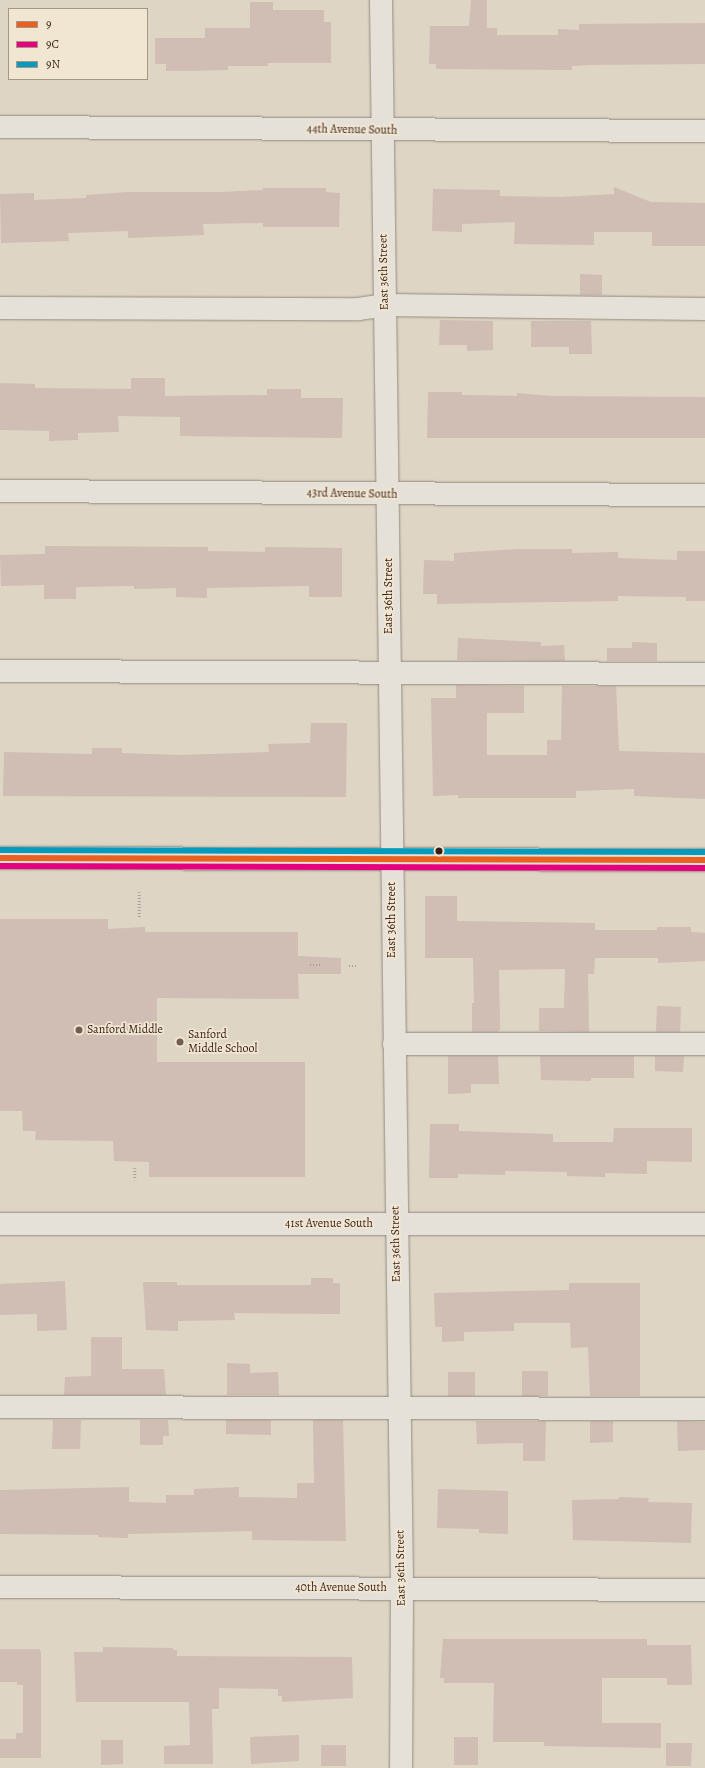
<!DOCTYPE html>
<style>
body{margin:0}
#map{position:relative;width:705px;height:1768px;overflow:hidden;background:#ded5c4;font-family:Alegreya,serif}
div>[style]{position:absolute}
.building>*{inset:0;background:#d0bdb4}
.path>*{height:2.5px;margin-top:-1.25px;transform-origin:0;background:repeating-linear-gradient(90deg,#a69f99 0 1px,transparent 0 3px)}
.roads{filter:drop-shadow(0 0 1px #948b81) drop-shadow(0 0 1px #948b81)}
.minor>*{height:22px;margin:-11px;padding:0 11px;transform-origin:11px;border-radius:11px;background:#e6e1d8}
.bus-1>*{height:6px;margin:-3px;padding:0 3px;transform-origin:3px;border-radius:3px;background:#e96121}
.bus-2>*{height:6px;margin:-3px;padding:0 3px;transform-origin:3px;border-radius:3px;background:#e5007d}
.bus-3>*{height:6px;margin:-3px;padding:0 3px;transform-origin:3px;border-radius:3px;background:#069bbc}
.dots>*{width:11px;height:11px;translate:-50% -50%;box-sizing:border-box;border:2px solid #f1e6d2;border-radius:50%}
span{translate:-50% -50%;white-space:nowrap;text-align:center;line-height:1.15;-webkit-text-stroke:3.5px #f1e6d2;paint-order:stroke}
.street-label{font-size:12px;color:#381e15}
.poi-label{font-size:12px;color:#381e15}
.left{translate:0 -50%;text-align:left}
.legend{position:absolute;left:8px;top:8px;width:140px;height:72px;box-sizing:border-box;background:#f1e6d2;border:1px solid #a79686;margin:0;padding:5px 7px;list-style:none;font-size:12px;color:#381e15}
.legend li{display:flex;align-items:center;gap:8px;height:20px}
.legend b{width:20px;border:1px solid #a79686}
</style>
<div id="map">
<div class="building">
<i style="clip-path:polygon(471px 0,487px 0,487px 28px,497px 28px,497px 35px,558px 35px,558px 29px,579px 30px,579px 24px,705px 23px,705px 64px,591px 65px,572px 66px,572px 70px,436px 69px,436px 64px,429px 64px,430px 26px,469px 26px)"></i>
<i style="clip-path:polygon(250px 2px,273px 2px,273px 10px,324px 10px,324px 22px,331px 22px,331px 63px,268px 63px,268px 66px,228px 66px,228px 70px,186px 71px,166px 71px,166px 64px,155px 64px,155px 38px,205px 38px,205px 28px,250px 28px)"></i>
<i style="clip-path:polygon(614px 187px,651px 202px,705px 203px,705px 246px,652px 246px,652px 232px,594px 232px,594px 245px,514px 244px,515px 222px,462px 224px,462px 232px,432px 231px,433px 189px,500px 190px,500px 196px,562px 197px,614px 194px)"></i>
<i style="clip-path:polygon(263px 188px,326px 188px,326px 192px,340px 193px,339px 227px,263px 227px,263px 223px,203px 224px,204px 235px,128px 238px,128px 231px,68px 233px,69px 241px,1px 243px,0 194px,34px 193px,34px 200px,86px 198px,86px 195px,128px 192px,221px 192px,263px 190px)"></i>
<i style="clip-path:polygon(580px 274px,602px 275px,602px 295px,580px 295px)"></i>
<i style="clip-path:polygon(440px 320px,493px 321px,493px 350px,467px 351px,467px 345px,439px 345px)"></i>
<i style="clip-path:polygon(531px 321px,591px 321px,592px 354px,569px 354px,569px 347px,531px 347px)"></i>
<i style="clip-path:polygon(131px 378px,165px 378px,165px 396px,267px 395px,267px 389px,301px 389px,301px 398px,343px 398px,342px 438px,180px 436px,180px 417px,118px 416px,119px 432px,78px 433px,78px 440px,49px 441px,49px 431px,0 430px,0 383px,35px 384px,35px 388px,131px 389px)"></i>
<i style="clip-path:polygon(428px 392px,462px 392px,462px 395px,517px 396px,517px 393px,551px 396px,705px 397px,705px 438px,427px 438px)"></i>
<i style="clip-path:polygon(45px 546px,208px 547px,208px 551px,265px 552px,265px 547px,342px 548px,342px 597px,309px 597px,309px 586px,207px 588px,207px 598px,176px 597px,176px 588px,134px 589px,134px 586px,76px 587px,76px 599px,44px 599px,44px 585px,1px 586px,0 555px,45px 554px)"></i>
<i style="clip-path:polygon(518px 549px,572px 549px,572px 553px,618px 552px,618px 558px,677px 560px,677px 551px,705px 551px,705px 601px,686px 601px,686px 597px,618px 596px,618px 601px,437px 604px,437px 594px,423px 594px,424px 560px,454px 561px,454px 553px)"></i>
<i style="clip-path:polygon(458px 638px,541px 642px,541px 646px,564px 645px,565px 661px,457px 660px)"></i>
<i style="clip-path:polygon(632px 642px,657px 643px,657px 661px,607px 661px,607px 648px,632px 648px)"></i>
<i style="clip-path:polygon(456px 685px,524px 686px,524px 713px,487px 713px,487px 755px,547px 755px,547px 740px,561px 740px,562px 686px,616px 686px,619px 751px,705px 753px,705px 799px,634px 796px,634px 789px,576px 791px,576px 798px,458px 798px,458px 795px,433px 796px,431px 698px,456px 698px)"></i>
<i style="clip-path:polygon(311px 723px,347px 723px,346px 797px,3px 796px,4px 752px,92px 754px,92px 748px,122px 748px,122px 753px,180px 755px,269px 752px,268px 744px,310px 743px)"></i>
<i style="clip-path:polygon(425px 896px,457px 896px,457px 921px,595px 923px,595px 930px,657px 930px,657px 927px,691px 927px,691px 932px,705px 933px,705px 961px,658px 963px,658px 958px,595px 958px,594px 974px,588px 974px,589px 1032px,539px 1031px,539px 1008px,564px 1008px,565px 969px,499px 970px,500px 1029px,498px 1032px,472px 1032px,472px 1003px,474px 1003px,473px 958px,425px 958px)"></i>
<i style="clip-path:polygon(0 919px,108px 919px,108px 929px,145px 927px,145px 932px,298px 932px,298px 956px,341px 958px,341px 974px,298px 974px,299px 999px,157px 998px,157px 1062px,305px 1062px,305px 1177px,149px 1177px,149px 1162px,114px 1161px,113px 1141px,35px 1140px,36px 1131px,23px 1131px,22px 1111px,0 1111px)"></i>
<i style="clip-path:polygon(657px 1006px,681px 1007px,680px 1032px,656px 1032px)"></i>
<i style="clip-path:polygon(448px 1056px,498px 1056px,499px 1084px,471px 1084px,471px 1093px,448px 1094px)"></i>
<i style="clip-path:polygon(540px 1056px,634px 1056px,634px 1078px,591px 1078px,591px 1081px,541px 1080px)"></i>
<i style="clip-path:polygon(655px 1056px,684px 1056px,683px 1072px,655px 1071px)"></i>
<i style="clip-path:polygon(430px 1124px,459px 1124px,459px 1131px,553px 1134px,553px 1142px,613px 1142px,614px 1128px,692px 1128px,692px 1162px,647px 1161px,647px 1174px,605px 1173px,605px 1177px,567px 1176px,567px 1172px,505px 1171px,505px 1175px,458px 1174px,458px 1178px,429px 1178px)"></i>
<i style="clip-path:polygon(311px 1278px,333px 1278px,333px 1283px,340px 1283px,340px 1314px,234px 1313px,235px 1320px,178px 1321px,178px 1331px,146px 1330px,143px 1282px,177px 1282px,177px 1285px,311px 1285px)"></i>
<i style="clip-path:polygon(65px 1281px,67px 1330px,37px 1331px,37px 1314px,0 1315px,0 1284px)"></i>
<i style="clip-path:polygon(569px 1283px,640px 1283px,640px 1396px,590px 1396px,588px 1347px,571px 1348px,570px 1323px,514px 1323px,514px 1331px,464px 1332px,464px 1341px,442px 1342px,442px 1327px,435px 1327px,434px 1293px,569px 1290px)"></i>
<i style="clip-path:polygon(91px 1337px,122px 1337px,122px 1369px,164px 1369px,166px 1395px,64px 1395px,65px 1377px,91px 1376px)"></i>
<i style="clip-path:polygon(227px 1363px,250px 1364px,250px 1373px,278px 1372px,279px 1395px,227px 1395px)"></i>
<i style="clip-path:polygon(522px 1371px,548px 1371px,548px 1396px,522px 1396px)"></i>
<i style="clip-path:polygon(448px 1372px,475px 1372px,475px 1396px,448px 1396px)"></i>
<i style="clip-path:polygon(53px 1420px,81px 1420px,80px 1449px,52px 1449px)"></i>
<i style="clip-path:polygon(140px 1420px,168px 1420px,169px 1436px,163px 1436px,163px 1445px,140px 1445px)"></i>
<i style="clip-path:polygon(226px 1420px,271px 1420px,271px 1435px,226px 1434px)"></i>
<i style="clip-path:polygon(313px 1420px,343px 1420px,346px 1541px,252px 1540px,252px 1531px,128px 1534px,128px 1538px,98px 1537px,98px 1535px,0 1534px,0 1490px,129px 1487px,129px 1502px,166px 1503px,166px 1495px,194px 1495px,194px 1489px,239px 1487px,239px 1497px,297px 1498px,297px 1483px,314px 1483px)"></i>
<i style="clip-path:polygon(476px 1421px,546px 1421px,545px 1461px,523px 1461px,523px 1443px,477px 1444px)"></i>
<i style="clip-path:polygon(590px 1421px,613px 1421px,613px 1442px,590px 1443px)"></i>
<i style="clip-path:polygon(677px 1421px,705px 1422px,705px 1450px,678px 1451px)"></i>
<i style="clip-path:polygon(438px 1489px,508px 1491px,508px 1534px,479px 1533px,479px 1529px,437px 1528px)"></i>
<i style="clip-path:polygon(619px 1497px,649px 1498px,648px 1502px,692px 1503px,691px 1543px,573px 1540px,572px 1500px,619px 1499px)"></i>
<i style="clip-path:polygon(443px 1639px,647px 1639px,647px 1645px,691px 1645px,692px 1685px,667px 1685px,667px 1678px,602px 1678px,602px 1723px,661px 1723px,661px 1748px,544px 1746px,544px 1742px,493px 1742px,494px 1683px,444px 1683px,444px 1678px,440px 1678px)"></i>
<i style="clip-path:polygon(103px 1647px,173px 1648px,173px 1650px,177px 1650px,177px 1656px,352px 1657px,353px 1698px,282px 1702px,282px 1696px,278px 1696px,278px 1689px,219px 1688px,219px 1709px,212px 1709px,213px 1764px,164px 1764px,164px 1746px,190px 1745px,189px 1702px,76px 1702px,74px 1652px,103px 1652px)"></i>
<i style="clip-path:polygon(0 1649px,39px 1649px,41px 1652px,41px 1758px,0 1758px,0 1739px,16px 1739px,16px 1733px,23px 1733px,23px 1685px,17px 1685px,17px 1682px,0 1682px)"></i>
<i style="clip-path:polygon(299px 1735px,299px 1761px,251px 1764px,250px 1737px)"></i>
<i style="clip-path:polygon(454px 1737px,478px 1737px,478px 1765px,454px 1765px)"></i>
<i style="clip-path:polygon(101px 1740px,123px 1740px,123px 1764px,101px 1765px)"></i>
<i style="clip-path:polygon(666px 1743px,692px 1743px,691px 1766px,666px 1766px)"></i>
<i style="clip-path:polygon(321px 1745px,346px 1745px,346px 1766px,321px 1766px)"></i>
</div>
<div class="path">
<i style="left:139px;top:917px;width:25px;rotate:-90deg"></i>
<i style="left:310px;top:965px;width:11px"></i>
<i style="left:349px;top:966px;width:7px"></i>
<i style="left:135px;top:1168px;width:12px;rotate:90deg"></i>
</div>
<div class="roads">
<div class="minor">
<i style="left:381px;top:0;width:1588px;rotate:89.24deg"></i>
<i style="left:402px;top:1588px;width:180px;rotate:90.3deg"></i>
<i style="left:0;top:127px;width:705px;rotate:0.33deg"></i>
<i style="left:0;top:308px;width:358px;rotate:0.2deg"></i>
<i style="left:358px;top:309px;width:27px;rotate:-8deg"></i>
<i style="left:385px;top:305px;width:320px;rotate:0.7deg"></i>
<i style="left:0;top:491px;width:705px;rotate:0.33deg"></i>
<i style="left:0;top:671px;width:705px;rotate:0.24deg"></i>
<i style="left:0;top:858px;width:705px;rotate:0.16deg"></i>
<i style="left:394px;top:1044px;width:311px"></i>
<i style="left:0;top:1224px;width:705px"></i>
<i style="left:0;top:1407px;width:705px;rotate:0.16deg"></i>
<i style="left:0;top:1587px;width:705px;rotate:0.24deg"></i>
</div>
</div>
<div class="bus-1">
<i style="left:0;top:858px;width:705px;rotate:0.16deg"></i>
</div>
<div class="bus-2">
<i style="left:0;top:866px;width:705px;rotate:0.16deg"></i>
</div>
<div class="bus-3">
<i style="left:0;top:850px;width:705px;rotate:0.16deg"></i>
</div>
<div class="dots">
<i style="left:439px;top:851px;background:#381e15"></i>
<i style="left:79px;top:1030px;background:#725e52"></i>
<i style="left:180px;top:1042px;background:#725e52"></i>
</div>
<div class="street-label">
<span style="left:352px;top:130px;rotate:1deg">44th Avenue South</span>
<span style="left:384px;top:272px;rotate:-91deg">East 36th Street</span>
<span style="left:352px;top:494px;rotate:1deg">43rd Avenue South</span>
<span style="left:389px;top:596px;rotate:-90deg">East 36th Street</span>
<span style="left:392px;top:920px;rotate:-90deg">East 36th Street</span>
<span style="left:329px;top:1224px">41st Avenue South</span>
<span style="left:396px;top:1244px;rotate:-91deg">East 36th Street</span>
<span style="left:401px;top:1568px;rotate:-91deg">East 36th Street</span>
<span style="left:341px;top:1588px">40th Avenue South</span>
</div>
<div class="poi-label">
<span class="left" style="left:87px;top:1030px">Sanford Middle</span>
<span class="left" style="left:188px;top:1042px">Sanford<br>Middle School</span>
</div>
<ul class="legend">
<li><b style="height:5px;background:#e96121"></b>9</li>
<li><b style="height:5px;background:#e5007d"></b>9C</li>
<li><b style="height:5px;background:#069bbc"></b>9N</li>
</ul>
</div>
